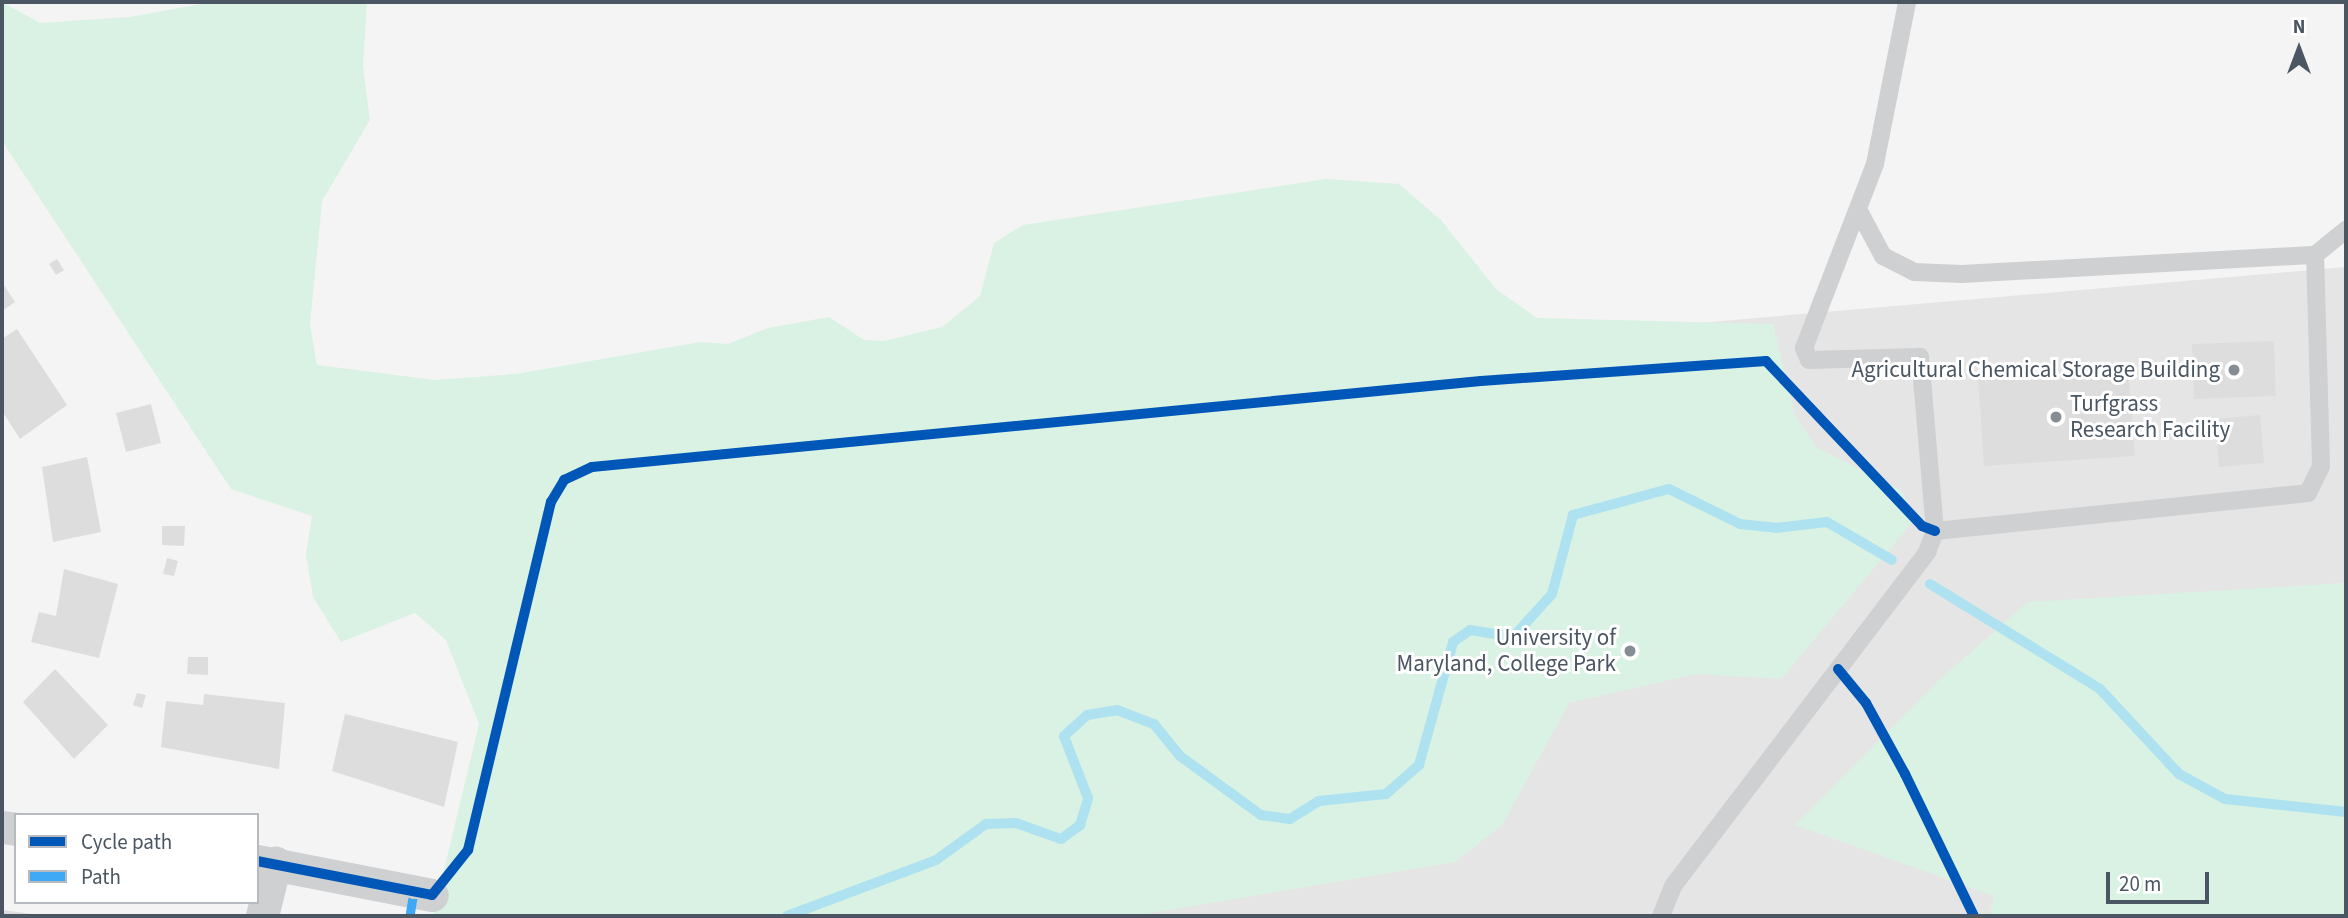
<!DOCTYPE html>
<style>
body{margin:0}
#map{position:relative;width:2348px;height:918px;overflow:hidden;background:#f4f4f4;font-family:"Source Sans 3",sans-serif}
div>[style]{position:absolute}
.education>*{inset:0;background:#e6e5e6}
.green>*{inset:0;background:#d9f2e3}
.stream>*{height:10px;margin:-5px;padding:0 5px;transform-origin:5px;border-radius:5px;background:#aee2f0}
.building>*{inset:0;background:#ddddde}
.lane>*{height:18px;margin:-9px;padding:0 9px;transform-origin:9px;border-radius:9px;background:#ced0d2}
.street>*{height:33px;margin:-16.5px;padding:0 16.5px;transform-origin:16.5px;border-radius:16.5px;background:#ced0d2}
.quiet>*{height:9px;margin-top:-4.5px;transform-origin:0;background:repeating-linear-gradient(90deg,#3fa9f5 0 18px,transparent 0 27px)}
.cycleway>*{height:10px;margin:-5px;padding:0 5px;transform-origin:5px;border-radius:5px;background:#0057b8}
.dots>*{width:19px;height:19px;translate:-50% -50%;box-sizing:border-box;border:4px solid #fff;border-radius:50%}
span{translate:-50% -50%;white-space:nowrap;text-align:center;line-height:1.15;-webkit-text-stroke:6px #fff;paint-order:stroke}
.poi-label{font-size:23px;color:#4a5661}
.right{translate:-100% -50%;text-align:right}
.left{translate:0 -50%;text-align:left}
.frame{position:absolute;inset:0;border:4px solid #4a5661;pointer-events:none}
.legend{position:absolute;left:14px;top:813px;width:245px;height:91px;box-sizing:border-box;background:#fff;border:2px solid #b7bbc0;margin:0;padding:9px 12px;list-style:none;font-size:21px;color:#4a5661}
.legend li{display:flex;align-items:center;gap:14px;height:35px}
.legend b{width:35px;border:2px solid #b7bbc0}
.north{position:absolute;left:2264px;top:14px;width:70px;height:70px;-webkit-text-stroke:5px #fff;paint-order:stroke;rotate:0deg;font-size:19px;font-weight:700;line-height:28px;text-align:center;color:#4a5661}
.north::after{content:'';display:block;margin:auto;width:24px;height:32px;background:#4a5661;clip-path:polygon(50% 0,100% 100%,50% 72%,0 100%)}
.scale{position:absolute;left:2106px;top:872px;width:103px;height:32px;box-sizing:border-box;border:4px solid #4a5661;border-top:0;padding-left:9px;font-size:21px;line-height:24px;white-space:nowrap;color:#4a5661;-webkit-text-stroke:5px #fff;paint-order:stroke}
</style>
<div id="map">
<div class="education">
<i style="clip-path:polygon(2346px 267px,2346px 916px,859px 916px,969px 386px)"></i>
</div>
<div class="green">
<i style="clip-path:polygon(2px 2px,40px 23px,130px 17px,212px 2px,367px 2px,363px 66px,370px 120px,322px 201px,310px 324px,317px 365px,435px 380px,516px 374px,700px 342px,728px 344px,768px 328px,829px 317px,864px 340px,884px 341px,942px 327px,980px 296px,994px 243px,1023px 225px,1326px 179px,1399px 184px,1441px 220px,1496px 289px,1537px 318px,1773px 324px,1795px 416px,1816px 447px,1901px 490px,1916px 518px,1781px 679px,1696px 674px,1569px 703px,1502px 825px,1455px 862px,1134px 916px,433px 916px,479px 724px,446px 640px,415px 613px,341px 642px,313px 597px,306px 554px,312px 516px,231px 489px,2px 141px)"></i>
<i style="clip-path:polygon(2346px 583px,2346px 916px,1990px 916px,1994px 896px,1795px 825px,1938px 681px,2028px 602px)"></i>
</div>
<div class="stream">
<i style="left:1930px;top:584px;width:200px;rotate:31.7deg"></i>
<i style="left:2100px;top:689px;width:116px;rotate:47.1deg"></i>
<i style="left:2179px;top:774px;width:52px;rotate:28.5deg"></i>
<i style="left:2225px;top:799px;width:122px;rotate:6.1deg"></i>
<i style="left:787px;top:916px;width:159px;rotate:-20.6deg"></i>
<i style="left:936px;top:860px;width:62px;rotate:-35.8deg"></i>
<i style="left:986px;top:824px;width:30px;rotate:-2deg"></i>
<i style="left:1016px;top:823px;width:48px;rotate:19.6deg"></i>
<i style="left:1061px;top:839px;width:24px;rotate:-36deg"></i>
<i style="left:1080px;top:825px;width:28px;rotate:-73deg"></i>
<i style="left:1088px;top:798px;width:66px;rotate:-111.2deg"></i>
<i style="left:1064px;top:736px;width:31px;rotate:-42deg"></i>
<i style="left:1087px;top:715px;width:30px;rotate:-9deg"></i>
<i style="left:1117px;top:710px;width:40px;rotate:21deg"></i>
<i style="left:1154px;top:724px;width:41px;rotate:50.9deg"></i>
<i style="left:1180px;top:756px;width:100px;rotate:36.1deg"></i>
<i style="left:1261px;top:815px;width:29px;rotate:8deg"></i>
<i style="left:1290px;top:819px;width:34px;rotate:-32deg"></i>
<i style="left:1319px;top:801px;width:67px;rotate:-6deg"></i>
<i style="left:1386px;top:794px;width:44px;rotate:-41.3deg"></i>
<i style="left:1419px;top:765px;width:128px;rotate:-74.5deg"></i>
<i style="left:1453px;top:642px;width:21px;rotate:-35deg"></i>
<i style="left:1470px;top:630px;width:44px;rotate:9.2deg"></i>
<i style="left:1513px;top:637px;width:58px;rotate:-47.8deg"></i>
<i style="left:1552px;top:594px;width:82px;rotate:-75.1deg"></i>
<i style="left:1573px;top:515px;width:99px;rotate:-15.2deg"></i>
<i style="left:1669px;top:489px;width:79px;rotate:26.2deg"></i>
<i style="left:1740px;top:524px;width:36px;rotate:6deg"></i>
<i style="left:1776px;top:528px;width:51px;rotate:-6.7deg"></i>
<i style="left:1827px;top:522px;width:75px;rotate:30.3deg"></i>
</div>
<div class="building">
<i style="clip-path:polygon(57px 259px,64px 270px,56px 275px,49px 264px)"></i>
<i style="clip-path:polygon(2px 282px,15px 302px,2px 311px)"></i>
<i style="clip-path:polygon(17px 329px,67px 405px,20px 439px,2px 411px,2px 339px)"></i>
<i style="clip-path:polygon(2274px 341px,2276px 396px,2194px 399px,2192px 344px)"></i>
<i style="clip-path:polygon(2128px 368px,2135px 456px,1984px 466px,1978px 379px)"></i>
<i style="clip-path:polygon(151px 404px,161px 443px,126px 452px,116px 413px)"></i>
<i style="clip-path:polygon(2260px 415px,2264px 463px,2219px 467px,2215px 419px)"></i>
<i style="clip-path:polygon(87px 457px,101px 532px,53px 542px,42px 467px)"></i>
<i style="clip-path:polygon(162px 526px,185px 526px,184px 546px,162px 545px)"></i>
<i style="clip-path:polygon(167px 558px,178px 561px,174px 576px,163px 574px)"></i>
<i style="clip-path:polygon(64px 569px,118px 584px,99px 658px,31px 642px,39px 612px,56px 616px)"></i>
<i style="clip-path:polygon(188px 657px,208px 657px,208px 675px,187px 674px)"></i>
<i style="clip-path:polygon(55px 669px,108px 725px,74px 759px,23px 702px)"></i>
<i style="clip-path:polygon(137px 693px,146px 695px,142px 708px,133px 705px)"></i>
<i style="clip-path:polygon(204px 694px,285px 703px,279px 769px,161px 747px,166px 701px,203px 705px)"></i>
<i style="clip-path:polygon(345px 714px,458px 742px,444px 807px,332px 771px)"></i>
<i style="clip-path:polygon(2px 910px,40px 915px,40px 916px,2px 916px)"></i>
</div>
<div class="lane">
<i style="left:1860px;top:213px;width:49px;rotate:61.9deg"></i>
<i style="left:1883px;top:256px;width:35px;rotate:27deg"></i>
<i style="left:1914px;top:272px;width:48px;rotate:2.4deg"></i>
<i style="left:1962px;top:274px;width:354px;rotate:-3.1deg"></i>
<i style="left:2315px;top:255px;width:40px;rotate:-39deg"></i>
<i style="left:1935px;top:531px;width:375px;rotate:-5.8deg"></i>
<i style="left:2308px;top:493px;width:30px;rotate:-64deg"></i>
<i style="left:2321px;top:466px;width:211px;rotate:-91.6deg"></i>
<i style="left:1661px;top:916px;width:32px;rotate:-68deg"></i>
<i style="left:1673px;top:886px;width:420px;rotate:-52.7deg"></i>
<i style="left:1927px;top:552px;width:22px;rotate:-69deg"></i>
<i style="left:1935px;top:531px;width:175px;rotate:-94.9deg"></i>
<i style="left:1920px;top:357px;width:111px;rotate:178.5deg"></i>
<i style="left:1809px;top:360px;width:13px;rotate:-113deg"></i>
<i style="left:1804px;top:348px;width:197px;rotate:-68.9deg"></i>
<i style="left:1875px;top:164px;width:165px;rotate:-78.8deg"></i>
</div>
<div class="street">
<i style="left:2px;top:827px;width:14px;rotate:8deg"></i>
<i style="left:257px;top:861px;width:178px;rotate:11deg"></i>
<i style="left:262px;top:916px;width:55px;rotate:-76.2deg"></i>
</div>
<div class="quiet">
<i style="left:410px;top:916px;width:24px;rotate:-81deg"></i>
</div>
<div class="cycleway">
<i style="left:1838px;top:669px;width:44px;rotate:50.5deg"></i>
<i style="left:1866px;top:703px;width:81px;rotate:61.2deg"></i>
<i style="left:1905px;top:774px;width:158px;rotate:64.1deg"></i>
<i style="left:257px;top:861px;width:178px;rotate:11deg"></i>
<i style="left:432px;top:895px;width:58px;rotate:-51.3deg"></i>
<i style="left:468px;top:850px;width:358px;rotate:-76.6deg"></i>
<i style="left:551px;top:502px;width:26px;rotate:-59deg"></i>
<i style="left:564px;top:480px;width:31px;rotate:-25deg"></i>
<i style="left:592px;top:467px;width:893px;rotate:-5.53deg"></i>
<i style="left:1481px;top:381px;width:286px;rotate:-4deg"></i>
<i style="left:1766px;top:361px;width:227px;rotate:46.6deg"></i>
<i style="left:1922px;top:526px;width:14px;rotate:21deg"></i>
</div>
<div class="dots">
<i style="left:2234px;top:370px;background:#868d94"></i>
<i style="left:2056px;top:417px;background:#868d94"></i>
<i style="left:1630px;top:651px;background:#868d94"></i>
</div>
<div class="poi-label">
<span class="right" style="left:2220px;top:370px">Agricultural Chemical Storage Building</span>
<span class="left" style="left:2070px;top:417px">Turfgrass<br>Research Facility</span>
<span class="right" style="left:1616px;top:651px">University of<br>Maryland, College Park</span>
</div>
<div class="frame"></div>
<ul class="legend">
<li><b style="height:9px;background:#0057b8"></b>Cycle path</li>
<li><b style="height:9px;background:#3fa9f5"></b>Path</li>
</ul>
<div class="north">N</div>
<div class="scale">20 m</div>
</div>
